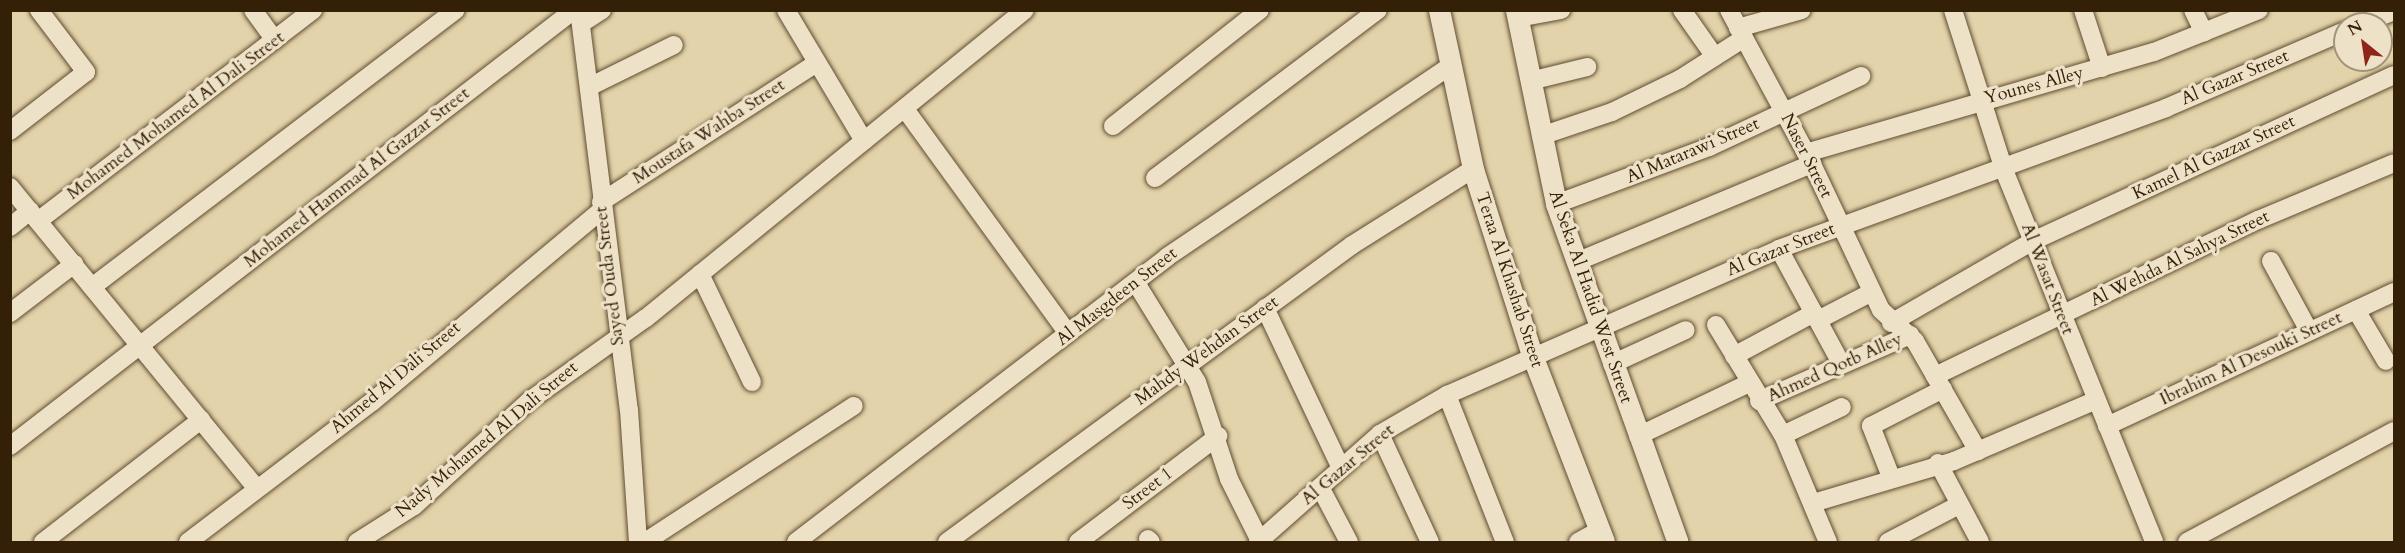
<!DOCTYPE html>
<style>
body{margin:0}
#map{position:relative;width:2405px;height:553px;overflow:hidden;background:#e3d3aa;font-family:Cardo,serif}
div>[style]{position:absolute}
.roads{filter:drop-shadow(0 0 2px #604c30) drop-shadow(0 0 2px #604c30)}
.minor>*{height:18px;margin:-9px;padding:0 9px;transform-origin:9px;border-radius:9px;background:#ede2c8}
.tertiary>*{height:21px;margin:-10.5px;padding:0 10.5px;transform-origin:10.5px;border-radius:10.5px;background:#ede2c8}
span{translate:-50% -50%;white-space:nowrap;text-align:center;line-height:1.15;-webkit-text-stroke:6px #ede2c8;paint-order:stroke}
.street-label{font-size:18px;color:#341f07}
.frame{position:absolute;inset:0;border:12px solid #341f07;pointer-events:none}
.north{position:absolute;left:2333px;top:12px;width:60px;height:60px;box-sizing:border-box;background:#ede2c8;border:2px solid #a3947b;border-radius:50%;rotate:330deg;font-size:16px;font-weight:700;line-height:24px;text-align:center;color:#341f07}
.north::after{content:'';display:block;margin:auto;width:21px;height:27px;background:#8f2418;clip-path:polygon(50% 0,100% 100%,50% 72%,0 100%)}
</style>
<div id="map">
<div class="roads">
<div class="minor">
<i style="left:253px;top:10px;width:37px;rotate:54deg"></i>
<i style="left:579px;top:10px;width:403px;rotate:82.9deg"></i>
<i style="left:629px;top:410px;width:132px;rotate:86.1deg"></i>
<i style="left:786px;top:10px;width:152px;rotate:59.2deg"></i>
<i style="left:1682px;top:10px;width:57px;rotate:54.9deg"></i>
<i style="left:1729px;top:10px;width:175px;rotate:61.7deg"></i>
<i style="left:1812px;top:164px;width:161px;rotate:64.7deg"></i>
<i style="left:1881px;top:310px;width:46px;rotate:42.4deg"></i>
<i style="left:1915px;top:341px;width:127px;rotate:60.2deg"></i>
<i style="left:1953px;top:10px;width:168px;rotate:72.3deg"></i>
<i style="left:2004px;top:170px;width:401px;rotate:68deg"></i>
<i style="left:2083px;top:10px;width:61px;rotate:71.9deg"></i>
<i style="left:2193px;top:10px;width:25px;rotate:64deg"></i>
<i style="left:1518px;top:18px;width:44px;rotate:-10.5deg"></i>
<i style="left:582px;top:23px;width:24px;rotate:-33deg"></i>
<i style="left:2362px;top:24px;width:35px;rotate:-22deg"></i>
<i style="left:1738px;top:28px;width:66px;rotate:-15.7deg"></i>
<i style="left:1530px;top:81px;width:59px;rotate:-13.8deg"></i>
<i style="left:593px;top:85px;width:90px;rotate:-26.3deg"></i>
<i style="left:905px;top:109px;width:277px;rotate:54deg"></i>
<i style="left:1113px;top:126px;width:187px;rotate:-38.3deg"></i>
<i style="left:10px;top:131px;width:96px;rotate:-37.8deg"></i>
<i style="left:86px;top:72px;width:78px;rotate:-127.2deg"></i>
<i style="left:1541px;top:136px;width:75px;rotate:-18.7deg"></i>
<i style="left:1612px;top:112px;width:76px;rotate:-25.9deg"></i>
<i style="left:1680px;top:79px;width:76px;rotate:-32.6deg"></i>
<i style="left:1806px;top:153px;width:362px;rotate:-16.2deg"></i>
<i style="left:2154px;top:52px;width:113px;rotate:-21.8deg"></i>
<i style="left:1155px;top:178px;width:279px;rotate:-37deg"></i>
<i style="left:10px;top:187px;width:389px;rotate:50.7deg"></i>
<i style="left:601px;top:202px;width:257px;rotate:-32.8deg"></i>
<i style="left:1556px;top:204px;width:163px;rotate:-20.4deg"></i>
<i style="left:1709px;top:147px;width:168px;rotate:-25deg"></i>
<i style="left:38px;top:221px;width:347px;rotate:-37.5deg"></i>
<i style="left:10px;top:227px;width:26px;rotate:-39deg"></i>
<i style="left:1779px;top:249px;width:130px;rotate:61.5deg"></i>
<i style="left:2271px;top:261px;width:80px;rotate:61.5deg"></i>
<i style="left:1576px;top:262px;width:256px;rotate:-22.6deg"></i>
<i style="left:700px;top:274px;width:120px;rotate:64.3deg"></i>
<i style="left:1136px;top:283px;width:116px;rotate:58.4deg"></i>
<i style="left:1197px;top:382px;width:102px;rotate:71.7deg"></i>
<i style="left:1229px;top:479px;width:69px;rotate:63.4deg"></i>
<i style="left:92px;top:287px;width:457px;rotate:-37.3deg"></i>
<i style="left:1265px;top:308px;width:177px;rotate:64.6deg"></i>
<i style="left:2356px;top:310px;width:59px;rotate:59.5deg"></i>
<i style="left:10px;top:313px;width:81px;rotate:-37.4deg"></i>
<i style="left:1818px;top:320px;width:61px;rotate:-27.4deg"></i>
<i style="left:1891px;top:323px;width:164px;rotate:-30deg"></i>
<i style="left:2033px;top:241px;width:397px;rotate:-24.7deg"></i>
<i style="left:1716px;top:325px;width:129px;rotate:58.7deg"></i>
<i style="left:1783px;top:435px;width:116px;rotate:67.2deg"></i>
<i style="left:1734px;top:356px;width:91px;rotate:-28.3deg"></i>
<i style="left:1612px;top:364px;width:81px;rotate:-24.7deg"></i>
<i style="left:1935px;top:376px;width:359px;rotate:-25.8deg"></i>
<i style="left:2258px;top:220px;width:147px;rotate:-22.7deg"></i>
<i style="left:1447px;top:395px;width:158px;rotate:68.5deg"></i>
<i style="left:1759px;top:401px;width:165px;rotate:-23.6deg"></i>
<i style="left:2107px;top:426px;width:317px;rotate:-25deg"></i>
<i style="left:1380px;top:434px;width:119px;rotate:65.2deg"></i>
<i style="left:1783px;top:435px;width:65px;rotate:-25.4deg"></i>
<i style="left:1638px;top:436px;width:123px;rotate:-25.5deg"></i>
<i style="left:10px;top:446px;width:713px;rotate:-37.71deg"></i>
<i style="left:1938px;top:463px;width:89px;rotate:62deg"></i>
<i style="left:1891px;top:477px;width:55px;rotate:-111.4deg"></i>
<i style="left:1871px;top:426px;width:81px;rotate:-27.2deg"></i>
<i style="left:1320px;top:487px;width:62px;rotate:62.2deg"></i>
<i style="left:1813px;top:503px;width:147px;rotate:-16.6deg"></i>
<i style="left:1954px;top:461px;width:155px;rotate:-23.2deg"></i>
<i style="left:1148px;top:539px;width:4px;rotate:45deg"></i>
<i style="left:43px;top:542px;width:200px;rotate:-37.7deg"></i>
<i style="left:188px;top:542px;width:231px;rotate:-37.3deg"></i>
<i style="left:372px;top:402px;width:300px;rotate:-39.9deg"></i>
<i style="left:357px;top:542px;width:67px;rotate:-32.3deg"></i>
<i style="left:414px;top:506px;width:156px;rotate:-42.4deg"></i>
<i style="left:529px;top:401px;width:143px;rotate:-35.4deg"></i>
<i style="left:646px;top:318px;width:488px;rotate:-39.1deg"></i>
<i style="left:645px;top:542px;width:249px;rotate:-33.1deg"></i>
<i style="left:796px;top:542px;width:468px;rotate:-37.5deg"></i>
<i style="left:1167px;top:257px;width:340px;rotate:-34deg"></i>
<i style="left:947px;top:542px;width:502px;rotate:-36.25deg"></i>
<i style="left:1352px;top:245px;width:143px;rotate:-32.1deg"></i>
<i style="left:1078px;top:542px;width:176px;rotate:-37.1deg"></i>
<i style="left:1258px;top:542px;width:163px;rotate:-41.5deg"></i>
<i style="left:1380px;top:434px;width:78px;rotate:-30.2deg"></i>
<i style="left:1447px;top:395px;width:363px;rotate:-23.7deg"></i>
<i style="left:1779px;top:249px;width:412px;rotate:-20deg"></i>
<i style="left:2166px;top:108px;width:195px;rotate:-23.3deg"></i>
<i style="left:1578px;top:542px;width:25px;rotate:-29deg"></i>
<i style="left:1888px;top:542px;width:80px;rotate:-27.5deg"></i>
<i style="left:2187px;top:542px;width:235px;rotate:-28.2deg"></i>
</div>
<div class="tertiary">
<i style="left:1439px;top:10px;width:163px;rotate:77.9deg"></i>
<i style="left:1473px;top:169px;width:195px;rotate:72.4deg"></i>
<i style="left:1532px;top:355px;width:200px;rotate:68.9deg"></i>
<i style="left:1516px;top:10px;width:198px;rotate:78.3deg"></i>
<i style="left:1556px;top:204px;width:359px;rotate:70.2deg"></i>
</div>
</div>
<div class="street-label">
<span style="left:2235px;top:78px;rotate:-23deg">Al Gazar Street</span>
<span style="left:2034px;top:86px;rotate:-15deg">Younes Alley</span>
<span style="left:176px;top:116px;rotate:-37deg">Mohamed Mohamed Al Dali Street</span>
<span style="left:709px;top:132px;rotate:-33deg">Moustafa Wahba Street</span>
<span style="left:1693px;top:151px;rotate:-23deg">Al Matarawi Street</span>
<span style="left:1806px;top:156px;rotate:63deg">Naser Street</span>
<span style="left:2214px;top:158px;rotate:-25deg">Kamel Al Gazzar Street</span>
<span style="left:357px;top:178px;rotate:-38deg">Mohamed Hammad Al Gazzar Street</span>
<span style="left:1781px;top:250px;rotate:-22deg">Al Gazar Street</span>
<span style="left:2180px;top:259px;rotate:-26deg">Al Wehda Al Sahya Street</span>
<span style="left:610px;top:276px;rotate:-97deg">Sayed Ouda Street</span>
<span style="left:2047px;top:279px;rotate:69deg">Al Wasat Street</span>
<span style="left:1509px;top:280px;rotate:72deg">Teraa Al Khashab Street</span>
<span style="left:1117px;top:297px;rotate:-38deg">Al Masgdeen Street</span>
<span style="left:1590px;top:297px;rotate:71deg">Al Seka Al Hadid West Street</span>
<span style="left:1207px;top:351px;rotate:-36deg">Mahdy Wehdan Street</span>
<span style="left:2251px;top:359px;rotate:-25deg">Ibrahim Al Desouki Street</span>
<span style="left:1835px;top:368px;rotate:-24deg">Ahmed Qotb Alley</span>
<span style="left:396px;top:378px;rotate:-40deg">Ahmed Al Dali Street</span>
<span style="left:487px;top:440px;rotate:-40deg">Nady Mohamed Al Dali Street</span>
<span style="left:1348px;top:465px;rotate:-40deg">Al Gazar Street</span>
<span style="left:1148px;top:489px;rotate:-37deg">Street 1</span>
</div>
<div class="frame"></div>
<div class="north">N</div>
</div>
